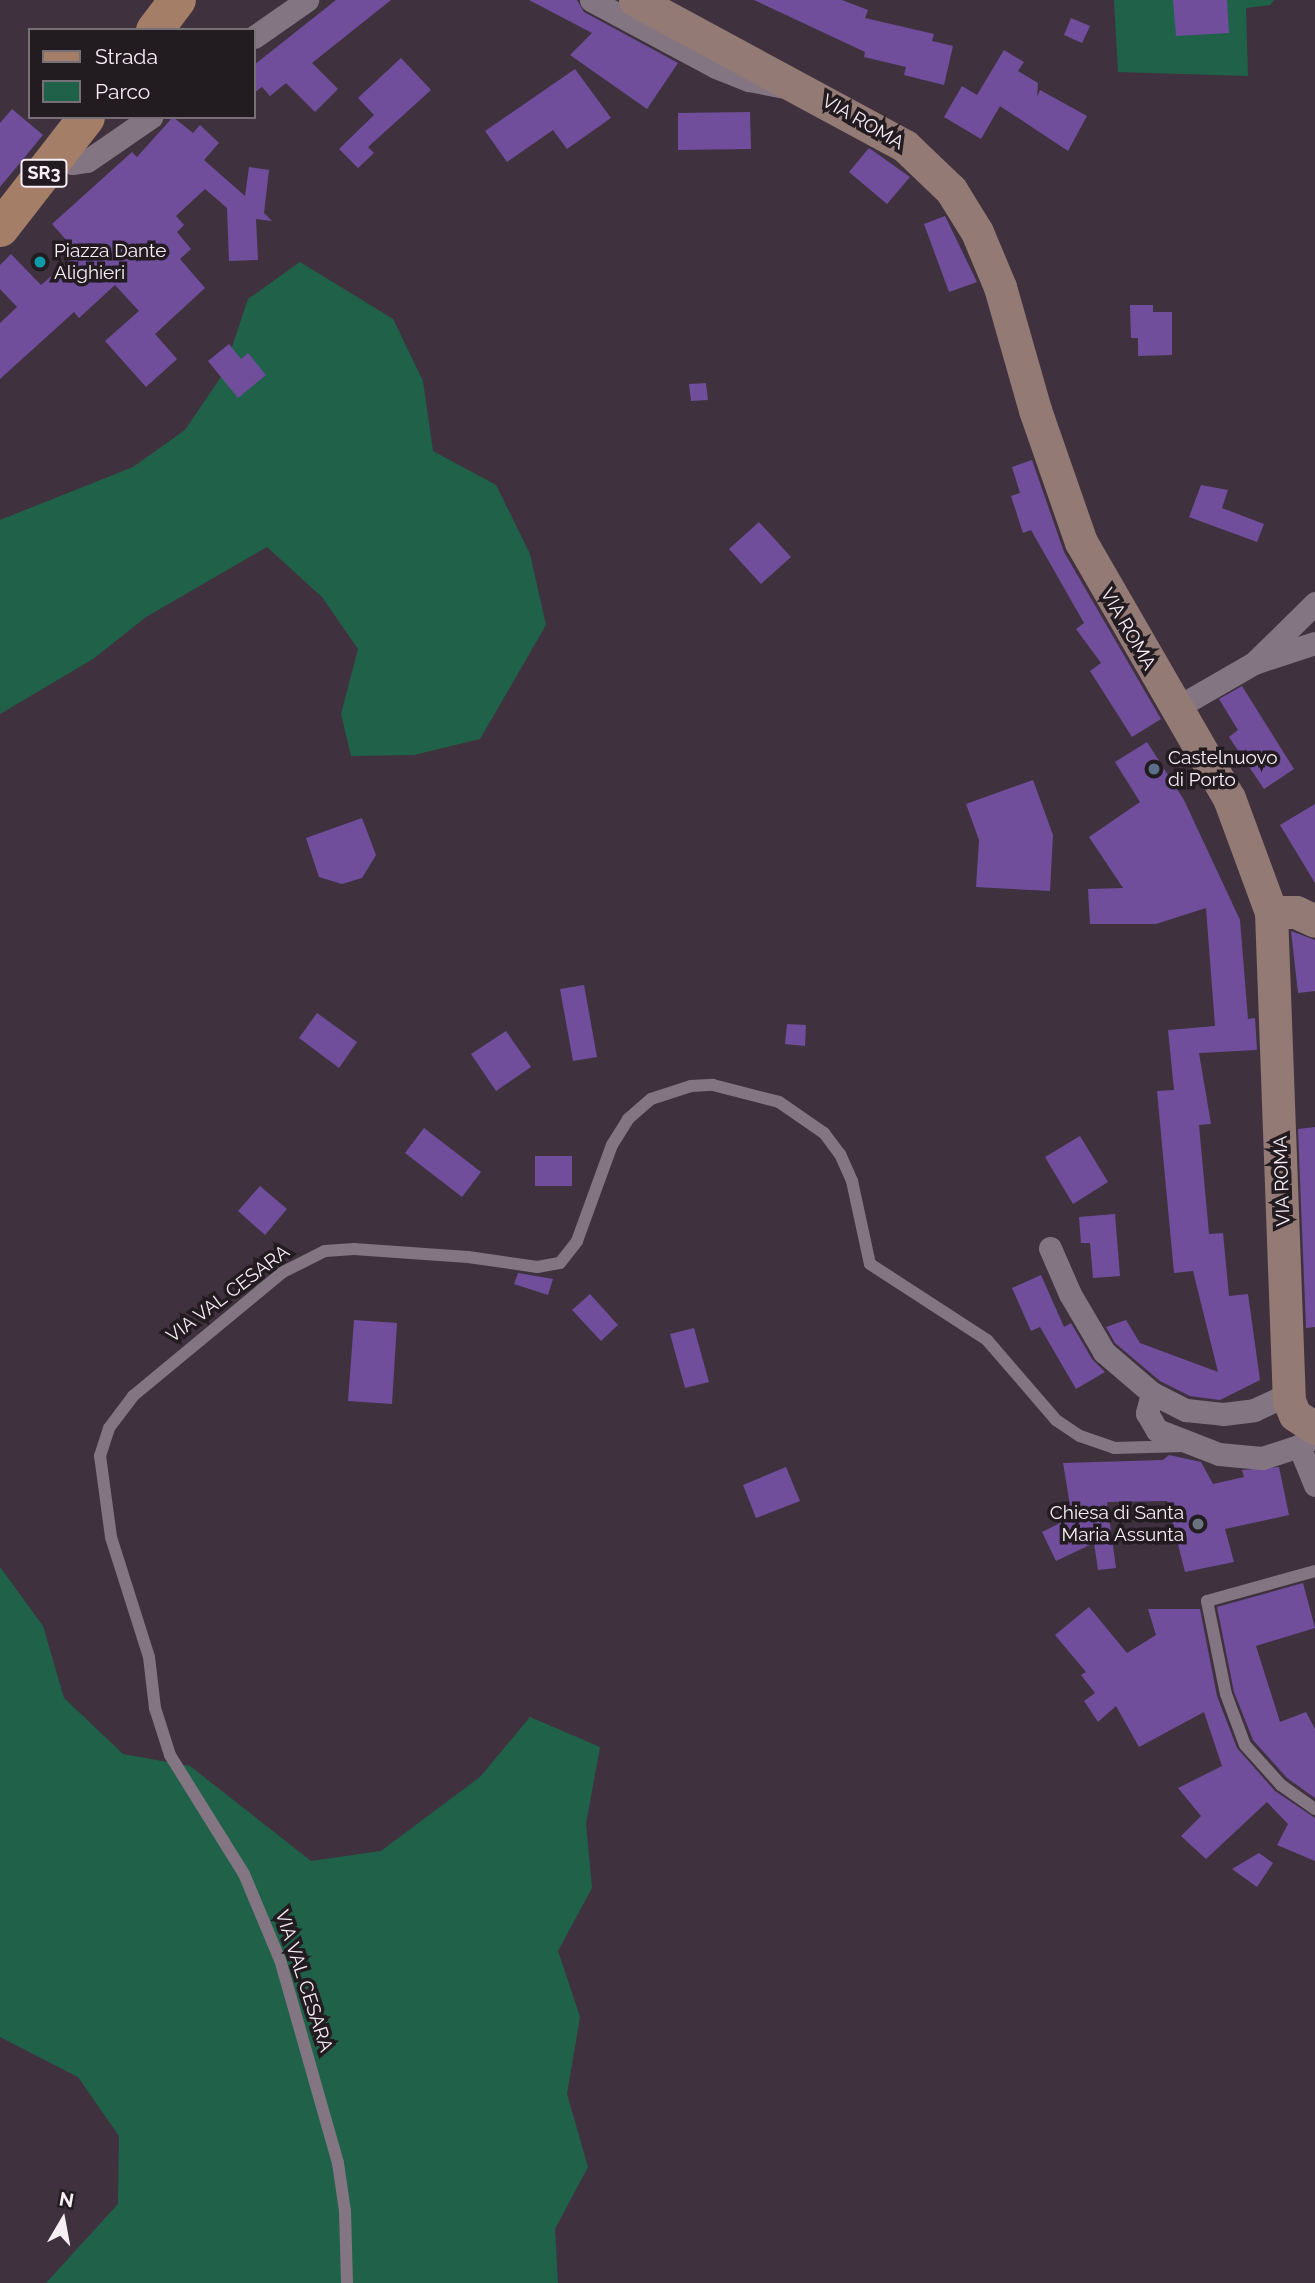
<!DOCTYPE html>
<style>
body{margin:0}
#map{position:relative;width:1315px;height:2283px;overflow:hidden;background:#3f323e;font-family:Raleway,sans-serif}
div>[style]{position:absolute}
.green>*{inset:0;background:#1f6249}
.building>*{inset:0;background:#704e9c}
.lane>*{height:12px;margin:-6px;padding:0 6px;transform-origin:6px;border-radius:6px;background:#847583}
.street>*{height:23px;margin:-11.5px;padding:0 11.5px;transform-origin:11.5px;border-radius:11.5px;background:#847583}
.secondary>*{height:33px;margin:-16.5px;padding:0 16.5px;transform-origin:16.5px;border-radius:16.5px;background:#947a75}
.primary>*{height:37px;margin:-18.5px;padding:0 18.5px;transform-origin:18.5px;border-radius:18.5px;background:#a57e67}
.dots>*{width:19px;height:19px;translate:-50% -50%;box-sizing:border-box;border:4px solid #221c21;border-radius:50%}
span{translate:-50% -50%;white-space:nowrap;text-align:center;line-height:1.15;-webkit-text-stroke:7px #221c21;paint-order:stroke}
.shield-label span{padding:2px 5px;background:#221c21;border:2px solid;border-radius:5px;-webkit-text-stroke-width:0}
.shield-label{font-size:18px;color:#f7eef6;font-weight:700}
.street-label{font-size:19px;color:#f7eef6}
.poi-label{font-size:19px;color:#f7eef6}
.left{translate:0 -50%;text-align:left}
.right{translate:-100% -50%;text-align:right}
.legend{position:absolute;left:28px;top:28px;width:228px;height:91px;box-sizing:border-box;background:#221c21;border:2px solid #777076;margin:0;padding:9px 12px;list-style:none;font-size:21px;color:#f7eef6}
.legend li{display:flex;align-items:center;gap:14px;height:35px}
.legend b{width:35px;border:2px solid #777076}
.north{position:absolute;left:28px;top:2185px;width:70px;height:70px;-webkit-text-stroke:5px #221c21;paint-order:stroke;rotate:10deg;font-size:19px;font-weight:700;line-height:28px;text-align:center;color:#f7eef6}
.north::after{content:'';display:block;margin:auto;width:24px;height:32px;background:#f7eef6;clip-path:polygon(50% 0,100% 100%,50% 72%,0 100%)}
</style>
<div id="map">
<div class="green">
<i style="clip-path:polygon(1114px 0,1274px 0,1270px 5px,1246px 8px,1248px 76px,1118px 72px)"></i>
<i style="clip-path:polygon(300px 262px,393px 319px,423px 381px,433px 451px,496px 485px,530px 554px,546px 625px,480px 739px,414px 755px,351px 756px,341px 714px,358px 649px,322px 597px,267px 547px,146px 617px,93px 659px,0 714px,0 520px,133px 467px,185px 430px,223px 374px,248px 299px)"></i>
<i style="clip-path:polygon(0 1567px,43px 1626px,64px 1698px,123px 1754px,190px 1766px,311px 1861px,381px 1851px,480px 1777px,530px 1717px,600px 1747px,586px 1824px,592px 1888px,558px 1951px,580px 2017px,567px 2094px,588px 2167px,555px 2229px,558px 2283px,46px 2283px,118px 2204px,119px 2136px,78px 2077px,0 2037px)"></i>
</div>
<div class="building">
<i style="clip-path:polygon(336px 0,391px 0,312px 63px,338px 89px,315px 112px,286px 83px,270px 96px,262px 87px,254px 93px,254px 65px)"></i>
<i style="clip-path:polygon(529px 0,577px 0,584px 12px,678px 63px,647px 109px,570px 55px,592px 33px)"></i>
<i style="clip-path:polygon(754px 0,842px 0,868px 10px,865px 18px,934px 34px,932px 41px,953px 46px,944px 85px,904px 75px,906px 67px,864px 57px,865px 52px)"></i>
<i style="clip-path:polygon(1173px 0,1227px 0,1229px 33px,1176px 36px)"></i>
<i style="clip-path:polygon(1071px 18px,1090px 26px,1082px 43px,1064px 35px)"></i>
<i style="clip-path:polygon(1004px 50px,1024px 62px,1018px 71px,1038px 83px,1037px 97px,1040px 90px,1087px 116px,1068px 151px,1000px 106px,981px 139px,944px 117px,962px 86px,977px 95px)"></i>
<i style="clip-path:polygon(401px 58px,431px 90px,368px 147px,374px 153px,358px 168px,339px 149px,374px 115px,358px 98px)"></i>
<i style="clip-path:polygon(575px 69px,611px 118px,567px 149px,553px 130px,507px 162px,485px 131px)"></i>
<i style="clip-path:polygon(12px 109px,43px 135px,0 187px,0 123px)"></i>
<i style="clip-path:polygon(750px 112px,751px 149px,678px 150px,678px 113px)"></i>
<i style="clip-path:polygon(173px 117px,193px 133px,200px 125px,219px 143px,204px 160px,245px 196px,249px 167px,269px 170px,264px 213px,272px 221px,256px 219px,258px 260px,229px 261px,227px 208px,205px 189px,176px 216px,184px 225px,177px 232px,191px 249px,180px 259px,205px 288px,155px 334px,177px 359px,146px 387px,105px 341px,139px 311px,115px 285px,79px 318px,74px 312px,0 379px,0 323px,17px 307px,0 289px,0 265px,11px 254px,41px 285px,78px 253px,52px 224px,132px 152px,137px 157px)"></i>
<i style="clip-path:polygon(869px 148px,910px 177px,887px 204px,849px 172px)"></i>
<i style="clip-path:polygon(945px 216px,977px 282px,949px 292px,924px 224px)"></i>
<i style="clip-path:polygon(1130px 305px,1153px 305px,1153px 312px,1172px 312px,1172px 355px,1138px 356px,1138px 338px,1131px 338px)"></i>
<i style="clip-path:polygon(229px 344px,241px 359px,248px 353px,266px 375px,238px 398px,208px 361px)"></i>
<i style="clip-path:polygon(706px 383px,708px 400px,691px 401px,689px 384px)"></i>
<i style="clip-path:polygon(1032px 460px,1064px 552px,1161px 719px,1132px 737px,1090px 671px,1101px 663px,1076px 629px,1084px 623px,1031px 530px,1023px 533px,1011px 496px,1020px 493px,1012px 467px)"></i>
<i style="clip-path:polygon(1201px 485px,1228px 490px,1222px 508px,1264px 524px,1257px 542px,1189px 517px)"></i>
<i style="clip-path:polygon(759px 522px,791px 557px,761px 584px,729px 549px)"></i>
<i style="clip-path:polygon(1242px 686px,1294px 769px,1264px 789px,1229px 737px,1238px 730px,1219px 699px)"></i>
<i style="clip-path:polygon(1147px 742px,1184px 800px,1240px 920px,1248px 1019px,1255px 1018px,1257px 1050px,1199px 1053px,1211px 1124px,1199px 1125px,1209px 1234px,1223px 1233px,1229px 1296px,1248px 1294px,1260px 1380px,1220px 1400px,1190px 1396px,1160px 1381px,1115px 1343px,1106px 1327px,1126px 1320px,1140px 1343px,1218px 1372px,1193px 1271px,1174px 1273px,1157px 1091px,1174px 1090px,1168px 1030px,1215px 1026px,1206px 908px,1156px 924px,1090px 924px,1088px 889px,1123px 888px,1089px 837px,1140px 802px,1115px 762px)"></i>
<i style="clip-path:polygon(1033px 780px,1053px 835px,1050px 891px,976px 887px,979px 840px,966px 804px)"></i>
<i style="clip-path:polygon(1315px 804px,1315px 883px,1280px 825px)"></i>
<i style="clip-path:polygon(362px 818px,376px 855px,362px 878px,342px 884px,319px 877px,306px 838px)"></i>
<i style="clip-path:polygon(1291px 931px,1315px 940px,1315px 991px,1298px 993px)"></i>
<i style="clip-path:polygon(584px 985px,597px 1057px,573px 1061px,560px 989px)"></i>
<i style="clip-path:polygon(317px 1013px,357px 1042px,339px 1068px,299px 1038px)"></i>
<i style="clip-path:polygon(787px 1024px,806px 1025px,805px 1046px,785px 1044px)"></i>
<i style="clip-path:polygon(506px 1031px,531px 1067px,496px 1091px,471px 1054px)"></i>
<i style="clip-path:polygon(1315px 1127px,1315px 1327px,1306px 1328px,1298px 1129px)"></i>
<i style="clip-path:polygon(424px 1128px,481px 1172px,462px 1197px,405px 1153px)"></i>
<i style="clip-path:polygon(1080px 1136px,1108px 1182px,1073px 1204px,1045px 1157px)"></i>
<i style="clip-path:polygon(535px 1156px,572px 1156px,572px 1186px,535px 1186px)"></i>
<i style="clip-path:polygon(260px 1186px,287px 1209px,265px 1235px,238px 1211px)"></i>
<i style="clip-path:polygon(1115px 1214px,1120px 1276px,1093px 1278px,1090px 1243px,1081px 1243px,1079px 1217px)"></i>
<i style="clip-path:polygon(518px 1273px,553px 1279px,548px 1295px,514px 1284px)"></i>
<i style="clip-path:polygon(1041px 1275px,1064px 1327px,1071px 1323px,1092px 1359px,1105px 1372px,1076px 1389px,1040px 1327px,1031px 1331px,1012px 1288px)"></i>
<i style="clip-path:polygon(590px 1294px,618px 1325px,601px 1341px,572px 1310px)"></i>
<i style="clip-path:polygon(354px 1320px,397px 1323px,392px 1404px,348px 1401px)"></i>
<i style="clip-path:polygon(694px 1328px,709px 1382px,685px 1388px,670px 1334px)"></i>
<i style="clip-path:polygon(1169px 1455px,1201px 1462px,1213px 1484px,1244px 1477px,1242px 1470px,1279px 1467px,1289px 1515px,1225px 1529px,1234px 1562px,1185px 1572px,1167px 1501px,1107px 1502px,1116px 1568px,1098px 1570px,1094px 1543px,1056px 1561px,1042px 1532px,1072px 1517px,1063px 1463px,1163px 1460px)"></i>
<i style="clip-path:polygon(786px 1467px,800px 1501px,756px 1518px,743px 1485px)"></i>
<i style="clip-path:polygon(1303px 1583px,1315px 1628px,1256px 1646px,1280px 1722px,1306px 1712px,1315px 1729px,1315px 1798px,1287px 1778px,1253px 1740px,1234px 1692px,1217px 1607px)"></i>
<i style="clip-path:polygon(1089px 1607px,1127px 1653px,1156px 1635px,1148px 1609px,1200px 1609px,1217px 1696px,1237px 1748px,1275px 1791px,1315px 1818px,1315px 1861px,1277px 1845px,1288px 1824px,1267px 1802px,1206px 1859px,1181px 1836px,1201px 1816px,1178px 1788px,1222px 1766px,1204px 1712px,1139px 1747px,1116px 1706px,1098px 1722px,1084px 1701px,1095px 1693px,1081px 1675px,1086px 1672px,1055px 1635px)"></i>
<i style="clip-path:polygon(1259px 1853px,1273px 1863px,1257px 1887px,1232px 1869px)"></i>
</div>
<div class="lane">
<i style="left:1315px;top:1571px;width:112px;rotate:164.5deg"></i>
<i style="left:1207px;top:1601px;width:95px;rotate:78.5deg"></i>
<i style="left:1226px;top:1694px;width:54px;rotate:69.6deg"></i>
<i style="left:1245px;top:1745px;width:54px;rotate:48deg"></i>
<i style="left:1281px;top:1785px;width:42px;rotate:35.2deg"></i>
<i style="left:347px;top:2283px;width:72px;rotate:-91.6deg"></i>
<i style="left:345px;top:2211px;width:49px;rotate:-98.3deg"></i>
<i style="left:338px;top:2163px;width:211px;rotate:-105.9deg"></i>
<i style="left:280px;top:1960px;width:93px;rotate:-112.7deg"></i>
<i style="left:244px;top:1874px;width:140px;rotate:-121.9deg"></i>
<i style="left:170px;top:1755px;width:49px;rotate:-107.7deg"></i>
<i style="left:155px;top:1708px;width:51px;rotate:-96.7deg"></i>
<i style="left:149px;top:1657px;width:126px;rotate:-107.6deg"></i>
<i style="left:111px;top:1537px;width:82px;rotate:-97.7deg"></i>
<i style="left:100px;top:1456px;width:29px;rotate:-72deg"></i>
<i style="left:109px;top:1428px;width:40px;rotate:-53deg"></i>
<i style="left:133px;top:1396px;width:195px;rotate:-39.6deg"></i>
<i style="left:283px;top:1272px;width:47px;rotate:-26.6deg"></i>
<i style="left:325px;top:1251px;width:29px;rotate:-4deg"></i>
<i style="left:354px;top:1249px;width:114px;rotate:4deg"></i>
<i style="left:468px;top:1257px;width:70px;rotate:8.2deg"></i>
<i style="left:537px;top:1267px;width:23px;rotate:-10deg"></i>
<i style="left:560px;top:1263px;width:28px;rotate:-52deg"></i>
<i style="left:577px;top:1241px;width:102px;rotate:-70deg"></i>
<i style="left:612px;top:1145px;width:31px;rotate:-58deg"></i>
<i style="left:628px;top:1119px;width:30px;rotate:-41deg"></i>
<i style="left:651px;top:1099px;width:42px;rotate:-18deg"></i>
<i style="left:691px;top:1086px;width:22px;rotate:-3deg"></i>
<i style="left:713px;top:1085px;width:68px;rotate:14.4deg"></i>
<i style="left:779px;top:1102px;width:55px;rotate:34.6deg"></i>
<i style="left:824px;top:1133px;width:26px;rotate:53deg"></i>
<i style="left:840px;top:1154px;width:30px;rotate:66deg"></i>
<i style="left:852px;top:1181px;width:85px;rotate:77.8deg"></i>
<i style="left:870px;top:1264px;width:140px;rotate:33deg"></i>
<i style="left:987px;top:1340px;width:106px;rotate:49.2deg"></i>
<i style="left:1056px;top:1420px;width:29px;rotate:34deg"></i>
<i style="left:1080px;top:1436px;width:36px;rotate:19deg"></i>
<i style="left:1114px;top:1448px;width:70px;rotate:-1.6deg"></i>
</div>
<div class="street">
<i style="left:591px;top:0;width:142px;rotate:28.2deg"></i>
<i style="left:716px;top:67px;width:35px;rotate:22deg"></i>
<i style="left:749px;top:80px;width:32px;rotate:11deg"></i>
<i style="left:254px;top:37px;width:65px;rotate:-34.9deg"></i>
<i style="left:57px;top:154px;width:17px;rotate:31deg"></i>
<i style="left:72px;top:163px;width:15px;rotate:-8deg"></i>
<i style="left:87px;top:161px;width:78px;rotate:-34.5deg"></i>
<i style="left:1254px;top:663px;width:64px;rotate:-18.2deg"></i>
<i style="left:1176px;top:708px;width:90px;rotate:-30deg"></i>
<i style="left:1254px;top:663px;width:86px;rotate:-44.5deg"></i>
<i style="left:1050px;top:1248px;width:50px;rotate:66.5deg"></i>
<i style="left:1070px;top:1294px;width:67px;rotate:59.6deg"></i>
<i style="left:1104px;top:1352px;width:63px;rotate:40.5deg"></i>
<i style="left:1152px;top:1393px;width:38px;rotate:27deg"></i>
<i style="left:1186px;top:1410px;width:37px;rotate:6deg"></i>
<i style="left:1223px;top:1414px;width:31px;rotate:-7deg"></i>
<i style="left:1254px;top:1410px;width:38px;rotate:-25deg"></i>
<i style="left:1152px;top:1393px;width:21px;rotate:104deg"></i>
<i style="left:1147px;top:1413px;width:20px;rotate:60deg"></i>
<i style="left:1157px;top:1430px;width:66px;rotate:21.2deg"></i>
<i style="left:1219px;top:1454px;width:43px;rotate:5.3deg"></i>
<i style="left:1262px;top:1458px;width:39px;rotate:-18deg"></i>
<i style="left:1299px;top:1446px;width:19px;rotate:-32deg"></i>
<i style="left:1299px;top:1446px;width:42px;rotate:67.7deg"></i>
</div>
<div class="secondary">
<i style="left:635px;top:0;width:307px;rotate:28.4deg"></i>
<i style="left:905px;top:146px;width:64px;rotate:43.7deg"></i>
<i style="left:951px;top:190px;width:49px;rotate:58.2deg"></i>
<i style="left:977px;top:232px;width:60px;rotate:67.3deg"></i>
<i style="left:1000px;top:287px;width:128px;rotate:74.1deg"></i>
<i style="left:1035px;top:410px;width:140px;rotate:70.8deg"></i>
<i style="left:1081px;top:542px;width:296px;rotate:60deg"></i>
<i style="left:1229px;top:798px;width:121px;rotate:69.8deg"></i>
<i style="left:1271px;top:912px;width:489px;rotate:87.9deg"></i>
<i style="left:1289px;top:1401px;width:15px;rotate:67deg"></i>
<i style="left:1295px;top:1415px;width:24px;rotate:33deg"></i>
<i style="left:1271px;top:912px;width:25px"></i>
<i style="left:1296px;top:912px;width:21px;rotate:25deg"></i>
</div>
<div class="primary">
<i style="left:154px;top:30px;width:38px;rotate:-53deg"></i>
<i style="left:0;top:228px;width:140px;rotate:-52.2deg"></i>
</div>
<div class="dots">
<i style="left:40px;top:262px;background:#0f9aa8"></i>
<i style="left:1154px;top:769px;background:#5c6f8a"></i>
<i style="left:1198px;top:1524px;background:#6b7280"></i>
</div>
<div class="shield-label">
<span style="left:44px;top:173px">SR3</span>
</div>
<div class="street-label">
<span style="left:863px;top:122px;rotate:30deg">VIA ROMA</span>
<span style="left:1128px;top:629px;rotate:60deg">VIA ROMA</span>
<span style="left:1282px;top:1181px;rotate:-92deg">VIA ROMA</span>
<span style="left:228px;top:1294px;rotate:-37deg">VIA VAL CESARA</span>
<span style="left:304px;top:1981px;rotate:72deg">VIA VAL CESARA</span>
</div>
<div class="poi-label">
<span class="left" style="left:54px;top:262px">Piazza Dante<br>Alighieri</span>
<span class="left" style="left:1168px;top:769px">Castelnuovo<br>di Porto</span>
<span class="right" style="left:1184px;top:1524px">Chiesa di Santa<br>Maria Assunta</span>
</div>
<ul class="legend">
<li><b style="height:9px;background:#a57e67"></b>Strada</li>
<li><b style="height:19px;background:#1f6249"></b>Parco</li>
</ul>
<div class="north">N</div>
</div>
